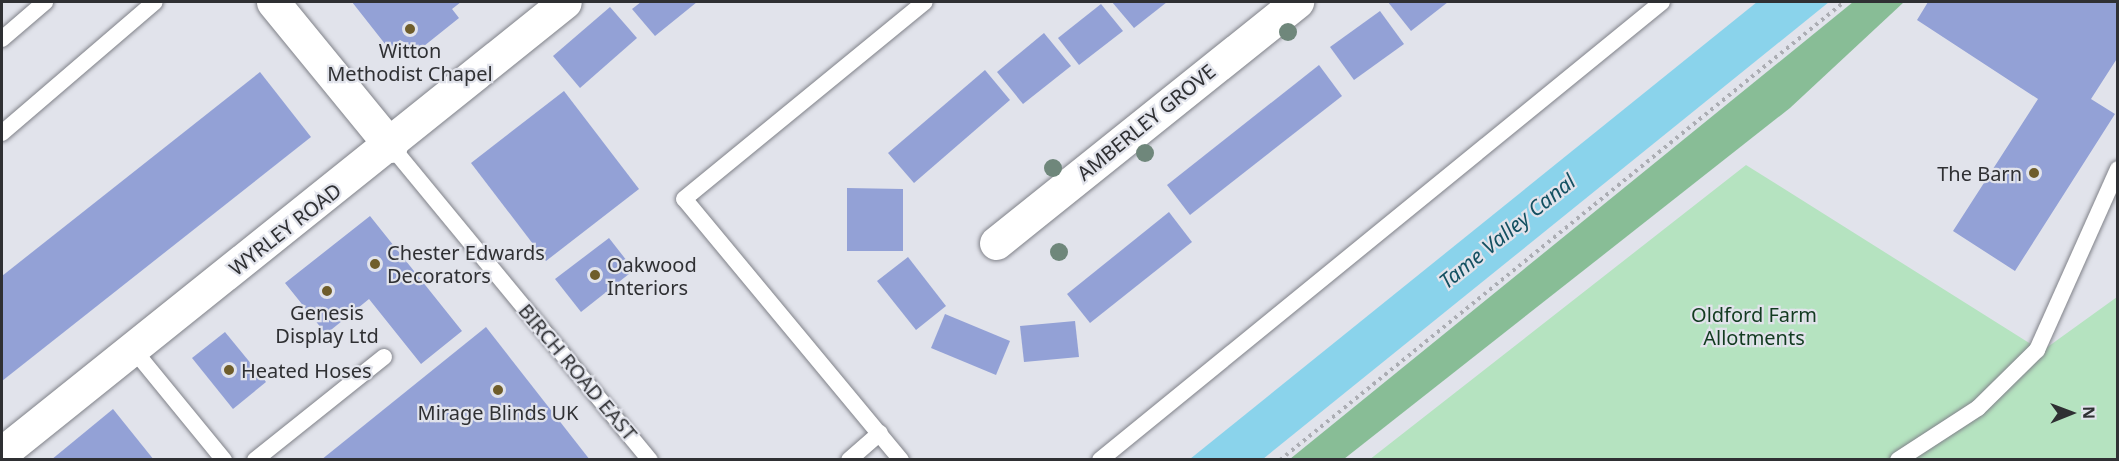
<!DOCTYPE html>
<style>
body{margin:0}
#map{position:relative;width:2119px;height:461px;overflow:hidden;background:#e1e3eb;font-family:"Noto Sans",sans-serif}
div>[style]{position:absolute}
.green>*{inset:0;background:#b5e3c0}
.forest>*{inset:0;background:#88bd96}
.water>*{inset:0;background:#8ad3eb}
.building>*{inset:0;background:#93a1d6}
.path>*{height:4px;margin-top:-2px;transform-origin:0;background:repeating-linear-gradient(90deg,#abadb3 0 3px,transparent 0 7.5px)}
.roads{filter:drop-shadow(0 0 2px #808289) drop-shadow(0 0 2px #808289)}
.service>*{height:16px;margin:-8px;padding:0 8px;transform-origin:8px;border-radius:8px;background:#fff}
.minor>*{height:33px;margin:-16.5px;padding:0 16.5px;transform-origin:16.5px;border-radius:16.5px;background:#fff}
.trees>*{width:18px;height:18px;margin:-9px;border-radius:50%;background:#6f877b}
.dots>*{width:16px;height:16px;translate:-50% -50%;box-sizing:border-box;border:3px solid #e1e3eb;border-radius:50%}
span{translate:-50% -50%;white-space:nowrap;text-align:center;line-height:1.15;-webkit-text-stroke:4.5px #e1e3eb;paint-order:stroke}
.poi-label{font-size:20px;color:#2f3033}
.right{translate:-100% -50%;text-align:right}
.left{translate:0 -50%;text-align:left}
.street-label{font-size:20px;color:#2f3033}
.park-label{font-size:20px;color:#123b20}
.water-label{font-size:21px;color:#135061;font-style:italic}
.frame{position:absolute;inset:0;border:3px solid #2f3033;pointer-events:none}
.north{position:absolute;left:2041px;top:383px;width:60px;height:60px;-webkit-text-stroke:4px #e1e3eb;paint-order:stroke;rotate:89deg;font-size:16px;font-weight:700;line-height:24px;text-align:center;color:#2f3033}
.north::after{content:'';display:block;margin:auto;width:21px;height:27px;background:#2f3033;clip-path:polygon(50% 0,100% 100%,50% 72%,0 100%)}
</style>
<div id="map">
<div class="green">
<i style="clip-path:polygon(1746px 165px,2042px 351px,2117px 297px,2117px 459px,1369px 460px)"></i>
</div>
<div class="forest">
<i style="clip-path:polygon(1853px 2px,1904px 2px,1790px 108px,1344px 459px,1290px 459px)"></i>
</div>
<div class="water">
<i style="clip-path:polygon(1757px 2px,1829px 2px,1263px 459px,1190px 459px)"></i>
</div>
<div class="building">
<i style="clip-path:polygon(352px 2px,461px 2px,452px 9px,459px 18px,419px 50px,400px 40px,389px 49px)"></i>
<i style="clip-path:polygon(641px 2px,697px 2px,655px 36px,632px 9px)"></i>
<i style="clip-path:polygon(1112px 2px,1167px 2px,1134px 28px)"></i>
<i style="clip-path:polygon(1388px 2px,1448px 2px,1411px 31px)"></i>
<i style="clip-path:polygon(1928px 2px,2118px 2px,2118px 57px,2091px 99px,2115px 114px,2015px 271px,1953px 231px,2038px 99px,1917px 20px)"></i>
<i style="clip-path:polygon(1101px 4px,1123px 31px,1079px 65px,1058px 38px)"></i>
<i style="clip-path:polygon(610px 7px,637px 38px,580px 88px,553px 56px)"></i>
<i style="clip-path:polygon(1380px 11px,1404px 44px,1354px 80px,1330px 47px)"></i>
<i style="clip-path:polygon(1044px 33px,1071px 66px,1023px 104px,997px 72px)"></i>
<i style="clip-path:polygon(1319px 65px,1342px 96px,1190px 215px,1167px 185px)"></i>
<i style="clip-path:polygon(985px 70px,1010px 100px,914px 183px,888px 153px)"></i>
<i style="clip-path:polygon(260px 72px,311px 137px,2px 381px,2px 276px)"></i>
<i style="clip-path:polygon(564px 91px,639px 189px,546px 261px,471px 163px)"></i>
<i style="clip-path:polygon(847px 188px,903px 189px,903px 251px,847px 251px)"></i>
<i style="clip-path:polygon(1169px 212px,1192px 242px,1090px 323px,1067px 294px)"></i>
<i style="clip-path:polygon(370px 216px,462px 331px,421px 364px,369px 299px,326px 334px,285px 283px)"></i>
<i style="clip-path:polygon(609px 238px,634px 270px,581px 312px,555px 279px)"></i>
<i style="clip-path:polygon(908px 257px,946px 306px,916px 330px,877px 281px)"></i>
<i style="clip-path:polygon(945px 314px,1010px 341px,996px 375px,931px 348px)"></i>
<i style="clip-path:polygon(1075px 321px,1079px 357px,1024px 362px,1020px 326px)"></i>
<i style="clip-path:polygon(486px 327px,590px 460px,321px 460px)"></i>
<i style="clip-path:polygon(225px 332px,266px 382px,233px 409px,192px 358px)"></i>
<i style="clip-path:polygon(113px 409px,154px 460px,51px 460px)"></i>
</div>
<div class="path">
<i style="left:1280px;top:460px;width:727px;rotate:-39.08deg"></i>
</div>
<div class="roads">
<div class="service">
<i style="left:2px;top:39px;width:57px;rotate:-40.7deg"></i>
<i style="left:2px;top:133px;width:201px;rotate:-40.6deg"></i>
<i style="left:391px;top:146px;width:407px;rotate:50.5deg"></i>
<i style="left:133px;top:349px;width:144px;rotate:50.7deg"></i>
<i style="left:255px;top:460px;width:165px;rotate:-38.6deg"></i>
<i style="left:849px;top:460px;width:41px;rotate:-41.1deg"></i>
<i style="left:901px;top:460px;width:339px;rotate:-129.7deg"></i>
<i style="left:684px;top:199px;width:311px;rotate:-39.3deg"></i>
<i style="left:1100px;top:460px;width:725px;rotate:-39.18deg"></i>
<i style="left:1898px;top:460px;width:95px;rotate:-33deg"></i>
<i style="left:1978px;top:408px;width:83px;rotate:-44.5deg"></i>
<i style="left:2037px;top:350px;width:198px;rotate:-65.9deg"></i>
</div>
<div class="minor">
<i style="left:273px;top:2px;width:186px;rotate:50.7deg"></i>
<i style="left:996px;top:243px;width:386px;rotate:-38.7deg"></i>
<i style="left:2px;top:453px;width:721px;rotate:-38.7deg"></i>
</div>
</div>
<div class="trees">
<i style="left:1288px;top:32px"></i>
<i style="left:1145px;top:153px"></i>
<i style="left:1053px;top:168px"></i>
<i style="left:1059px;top:252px"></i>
</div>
<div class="dots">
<i style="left:410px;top:29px;background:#6f5d2b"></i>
<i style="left:2034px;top:173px;background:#6f5d2b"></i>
<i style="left:375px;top:264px;background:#6f5d2b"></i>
<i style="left:595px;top:275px;background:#6f5d2b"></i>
<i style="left:327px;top:291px;background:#6f5d2b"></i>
<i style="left:229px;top:370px;background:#6f5d2b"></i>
<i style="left:498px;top:390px;background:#6f5d2b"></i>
</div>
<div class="poi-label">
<span style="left:410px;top:62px">Witton<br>Methodist Chapel</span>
<span class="right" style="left:2022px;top:173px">The Barn</span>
<span class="left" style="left:387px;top:264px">Chester Edwards<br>Decorators</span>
<span class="left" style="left:607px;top:276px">Oakwood<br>Interiors</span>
<span style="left:327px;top:324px">Genesis<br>Display Ltd</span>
<span class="left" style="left:241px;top:370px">Heated Hoses</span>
<span style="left:498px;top:412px">Mirage Blinds UK</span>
</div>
<div class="street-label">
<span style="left:1146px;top:122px;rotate:-39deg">AMBERLEY GROVE</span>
<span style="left:285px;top:229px;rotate:-38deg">WYRLEY ROAD</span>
<span style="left:578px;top:372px;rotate:50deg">BIRCH ROAD EAST</span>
</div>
<div class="park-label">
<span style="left:1754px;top:326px">Oldford Farm<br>Allotments</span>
</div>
<div class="water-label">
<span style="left:1507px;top:231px;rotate:-39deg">Tame Valley Canal</span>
</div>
<div class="frame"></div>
<div class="north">N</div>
</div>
